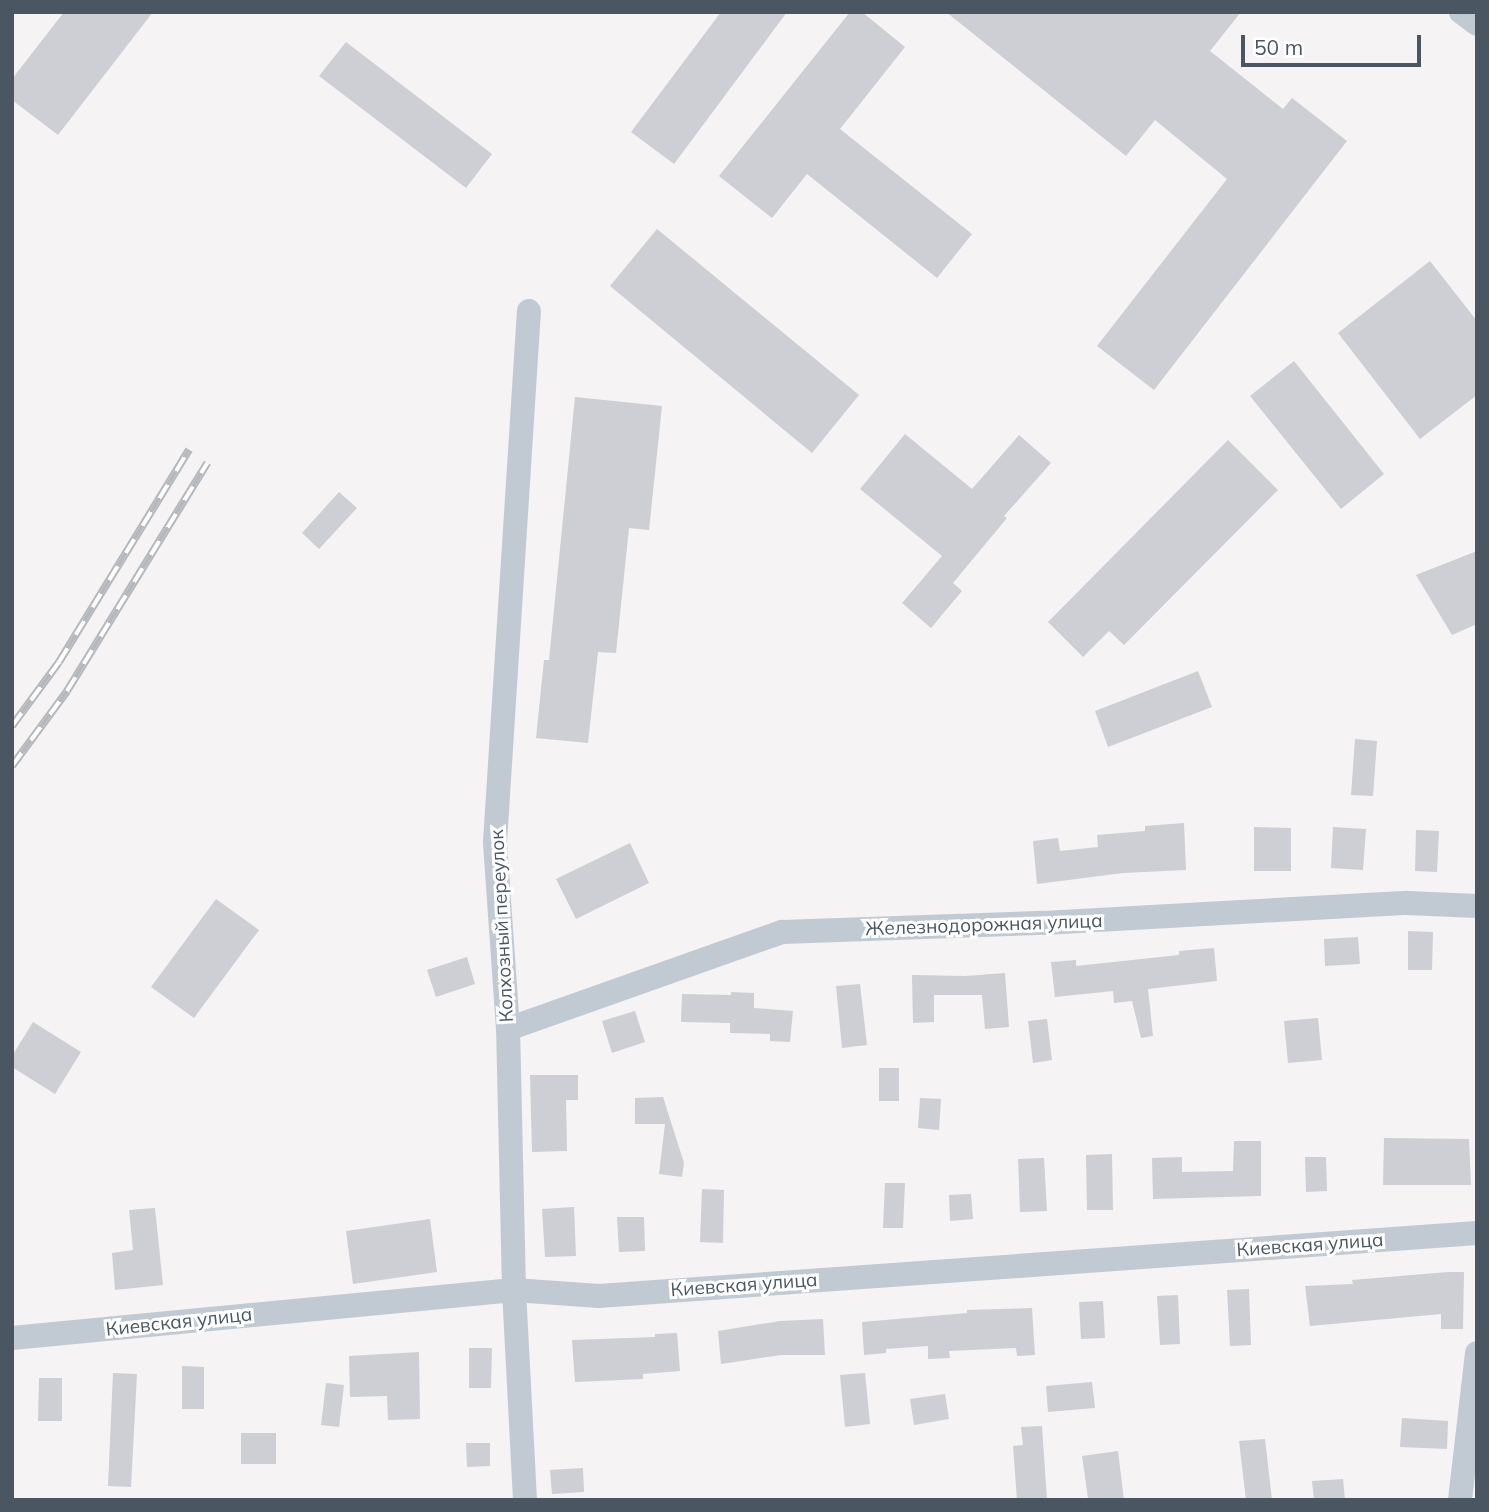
<!DOCTYPE html>
<meta charset="utf-8">
<style>
body{margin:0}
#map{position:relative;width:1489px;height:1512px;overflow:hidden;background:#f5f3f3;font-family:Mulish,sans-serif}
div>[style]{position:absolute}
.building>*{inset:0;background:#cdcfd5}
.minor>*{height:24px;margin:-12px;padding:0 12px;transform-origin:12px;border-radius:12px;background:#c1cad2}
.rail>*{height:8px;margin-top:-4px;transform-origin:0;background:repeating-linear-gradient(90deg,#fff 0 16px,#b5b8bd 0 32px);box-sizing:border-box;border-block:2px solid #b5b8bd}
span{translate:-50% -50%;white-space:nowrap;text-align:center;line-height:1.15;-webkit-text-stroke:6px #fff;paint-order:stroke}
.street-label{font-size:19px;color:#4a5661}
.frame{position:absolute;inset:0;border:14px solid #4a5661;pointer-events:none}
.scale{position:absolute;left:1241px;top:35px;width:180px;height:32px;box-sizing:border-box;border:4px solid #4a5661;border-top:0;padding-left:9px;font-size:21px;line-height:24px;white-space:nowrap;color:#4a5661;-webkit-text-stroke:5px #fff;paint-order:stroke}
</style>
<div id="map">
<div class="building">
<i style="clip-path:polygon(64px 12px,153px 12px,58px 135px,12px 100px,12px 79px)"></i>
<i style="clip-path:polygon(721px 12px,787px 12px,674px 164px,631px 132px)"></i>
<i style="clip-path:polygon(850px 12px,862px 12px,905px 47px,840px 129px,972px 234px,937px 278px,807px 174px,772px 218px,719px 176px)"></i>
<i style="clip-path:polygon(946px 12px,1241px 12px,1210px 51px,1283px 109px,1292px 98px,1347px 141px,1154px 390px,1097px 346px,1227px 179px,1155px 120px,1126px 156px)"></i>
<i style="clip-path:polygon(346px 42px,492px 154px,466px 188px,319px 76px)"></i>
<i style="clip-path:polygon(657px 229px,859px 395px,812px 453px,610px 286px)"></i>
<i style="clip-path:polygon(1430px 261px,1477px 321px,1477px 395px,1420px 439px,1338px 333px)"></i>
<i style="clip-path:polygon(1294px 361px,1384px 474px,1341px 509px,1250px 396px)"></i>
<i style="clip-path:polygon(575px 397px,662px 406px,649px 530px,629px 528px,616px 653px,598px 652px,588px 743px,536px 738px,544px 660px,549px 660px)"></i>
<i style="clip-path:polygon(905px 434px,972px 489px,1019px 435px,1051px 463px,1004px 516px,1007px 518px,953px 583px,962px 591px,931px 628px,902px 603px,942px 556px,860px 489px)"></i>
<i style="clip-path:polygon(1228px 440px,1278px 490px,1124px 645px,1109px 631px,1083px 657px,1048px 622px)"></i>
<i style="clip-path:polygon(339px 492px,357px 508px,319px 549px,302px 533px)"></i>
<i style="clip-path:polygon(1477px 551px,1477px 624px,1452px 635px,1416px 575px)"></i>
<i style="clip-path:polygon(1198px 671px,1212px 707px,1108px 747px,1095px 711px)"></i>
<i style="clip-path:polygon(1355px 739px,1377px 741px,1373px 796px,1351px 795px)"></i>
<i style="clip-path:polygon(1184px 823px,1186px 870px,1123px 873px,1037px 884px,1033px 841px,1058px 838px,1060px 851px,1098px 847px,1097px 835px,1145px 831px,1145px 826px)"></i>
<i style="clip-path:polygon(1254px 827px,1291px 828px,1291px 871px,1254px 871px)"></i>
<i style="clip-path:polygon(1333px 827px,1366px 829px,1363px 870px,1331px 868px)"></i>
<i style="clip-path:polygon(1416px 830px,1439px 831px,1437px 872px,1415px 871px)"></i>
<i style="clip-path:polygon(630px 843px,649px 883px,576px 919px,556px 879px)"></i>
<i style="clip-path:polygon(216px 899px,259px 930px,194px 1018px,151px 987px)"></i>
<i style="clip-path:polygon(1408px 931px,1433px 932px,1432px 970px,1408px 970px)"></i>
<i style="clip-path:polygon(1358px 937px,1360px 964px,1325px 966px,1324px 939px)"></i>
<i style="clip-path:polygon(1214px 948px,1217px 981px,1148px 989px,1153px 1036px,1141px 1038px,1132px 1001px,1114px 1003px,1113px 991px,1055px 997px,1051px 962px,1076px 960px,1076px 966px,1179px 955px,1179px 951px)"></i>
<i style="clip-path:polygon(467px 957px,475px 984px,436px 997px,427px 970px)"></i>
<i style="clip-path:polygon(1005px 973px,1009px 1027px,985px 1029px,982px 995px,934px 995px,934px 1022px,913px 1023px,912px 975px,965px 976px)"></i>
<i style="clip-path:polygon(860px 984px,867px 1045px,842px 1048px,836px 986px)"></i>
<i style="clip-path:polygon(731px 992px,754px 993px,754px 1008px,793px 1011px,790px 1042px,770px 1041px,770px 1034px,730px 1033px,730px 1023px,681px 1022px,682px 994px,731px 995px)"></i>
<i style="clip-path:polygon(635px 1011px,645px 1042px,612px 1053px,602px 1021px)"></i>
<i style="clip-path:polygon(1318px 1018px,1322px 1060px,1288px 1063px,1284px 1021px)"></i>
<i style="clip-path:polygon(1047px 1019px,1052px 1060px,1033px 1063px,1028px 1021px)"></i>
<i style="clip-path:polygon(33px 1022px,81px 1052px,55px 1094px,12px 1067px,12px 1056px)"></i>
<i style="clip-path:polygon(879px 1068px,899px 1068px,899px 1101px,879px 1101px)"></i>
<i style="clip-path:polygon(530px 1075px,578px 1075px,578px 1100px,566px 1100px,567px 1151px,532px 1152px)"></i>
<i style="clip-path:polygon(663px 1097px,684px 1163px,682px 1177px,659px 1174px,665px 1124px,635px 1124px,635px 1098px)"></i>
<i style="clip-path:polygon(920px 1098px,941px 1099px,939px 1130px,918px 1128px)"></i>
<i style="clip-path:polygon(1384px 1138px,1469px 1139px,1471px 1185px,1383px 1185px)"></i>
<i style="clip-path:polygon(1234px 1141px,1261px 1141px,1261px 1196px,1153px 1199px,1152px 1158px,1182px 1157px,1182px 1172px,1233px 1171px)"></i>
<i style="clip-path:polygon(1112px 1154px,1113px 1210px,1087px 1210px,1086px 1155px)"></i>
<i style="clip-path:polygon(1305px 1157px,1326px 1157px,1327px 1191px,1306px 1192px)"></i>
<i style="clip-path:polygon(1044px 1158px,1047px 1211px,1020px 1212px,1018px 1159px)"></i>
<i style="clip-path:polygon(885px 1183px,905px 1183px,903px 1228px,883px 1228px)"></i>
<i style="clip-path:polygon(702px 1189px,724px 1190px,723px 1243px,700px 1242px)"></i>
<i style="clip-path:polygon(971px 1194px,973px 1219px,950px 1221px,949px 1195px)"></i>
<i style="clip-path:polygon(574px 1207px,576px 1256px,545px 1257px,542px 1209px)"></i>
<i style="clip-path:polygon(155px 1208px,163px 1285px,115px 1290px,112px 1253px,133px 1250px,129px 1210px)"></i>
<i style="clip-path:polygon(617px 1217px,644px 1217px,645px 1251px,619px 1252px)"></i>
<i style="clip-path:polygon(430px 1219px,437px 1272px,353px 1284px,346px 1231px)"></i>
<i style="clip-path:polygon(1448px 1272px,1464px 1272px,1463px 1329px,1441px 1329px,1441px 1314px,1310px 1326px,1305px 1286px,1353px 1284px,1352px 1280px)"></i>
<i style="clip-path:polygon(1249px 1289px,1251px 1345px,1230px 1346px,1227px 1290px)"></i>
<i style="clip-path:polygon(1178px 1295px,1180px 1344px,1160px 1345px,1157px 1296px)"></i>
<i style="clip-path:polygon(1103px 1301px,1105px 1338px,1081px 1339px,1079px 1302px)"></i>
<i style="clip-path:polygon(1032px 1308px,1035px 1355px,1017px 1356px,1016px 1348px,949px 1351px,950px 1358px,928px 1359px,928px 1346px,886px 1349px,886px 1353px,864px 1355px,862px 1322px,967px 1313px,967px 1310px)"></i>
<i style="clip-path:polygon(823px 1319px,825px 1355px,781px 1355px,721px 1364px,718px 1331px,780px 1321px)"></i>
<i style="clip-path:polygon(677px 1333px,680px 1371px,643px 1374px,643px 1379px,575px 1382px,572px 1340px,655px 1337px,655px 1334px)"></i>
<i style="clip-path:polygon(469px 1348px,492px 1348px,491px 1388px,469px 1388px)"></i>
<i style="clip-path:polygon(419px 1352px,420px 1419px,388px 1420px,387px 1396px,350px 1397px,349px 1356px)"></i>
<i style="clip-path:polygon(182px 1366px,204px 1367px,204px 1409px,182px 1409px)"></i>
<i style="clip-path:polygon(113px 1373px,137px 1374px,131px 1487px,108px 1486px)"></i>
<i style="clip-path:polygon(865px 1373px,870px 1424px,845px 1427px,840px 1375px)"></i>
<i style="clip-path:polygon(39px 1378px,62px 1378px,62px 1421px,38px 1421px)"></i>
<i style="clip-path:polygon(1092px 1382px,1095px 1408px,1048px 1412px,1046px 1386px)"></i>
<i style="clip-path:polygon(326px 1383px,344px 1385px,339px 1427px,321px 1425px)"></i>
<i style="clip-path:polygon(945px 1394px,949px 1419px,914px 1425px,910px 1399px)"></i>
<i style="clip-path:polygon(1402px 1418px,1448px 1421px,1447px 1449px,1400px 1447px)"></i>
<i style="clip-path:polygon(1042px 1426px,1047px 1500px,1017px 1500px,1013px 1446px,1023px 1445px,1021px 1427px)"></i>
<i style="clip-path:polygon(241px 1433px,276px 1433px,276px 1464px,241px 1464px)"></i>
<i style="clip-path:polygon(1265px 1439px,1272px 1500px,1246px 1500px,1239px 1441px)"></i>
<i style="clip-path:polygon(466px 1443px,490px 1443px,490px 1466px,467px 1467px)"></i>
<i style="clip-path:polygon(1118px 1451px,1124px 1500px,1088px 1498px,1082px 1456px)"></i>
<i style="clip-path:polygon(583px 1468px,584px 1492px,552px 1494px,550px 1470px)"></i>
<i style="clip-path:polygon(1343px 1479px,1345px 1500px,1314px 1500px,1312px 1481px)"></i>
</div>
<div class="minor">
<i style="left:1461px;top:12px;width:20px;rotate:37deg"></i>
<i style="left:508px;top:1029px;width:291px;rotate:-19.5deg"></i>
<i style="left:782px;top:932px;width:262px;rotate:-2deg"></i>
<i style="left:1044px;top:923px;width:364px;rotate:-3.2deg"></i>
<i style="left:1407px;top:903px;width:70px;rotate:2.5deg"></i>
<i style="left:12px;top:1338px;width:504px;rotate:-5.46deg"></i>
<i style="left:514px;top:1290px;width:85px;rotate:4deg"></i>
<i style="left:599px;top:1296px;width:880px;rotate:-4.1deg"></i>
<i style="left:525px;top:1500px;width:210px;rotate:-93deg"></i>
<i style="left:514px;top:1290px;width:261px;rotate:-91.3deg"></i>
<i style="left:508px;top:1029px;width:187px;rotate:-94deg"></i>
<i style="left:495px;top:842px;width:532px;rotate:-86.34deg"></i>
<i style="left:1460px;top:1500px;width:148px;rotate:-83.4deg"></i>
</div>
<div class="rail">
<i style="left:12px;top:726px;width:79px;rotate:-53.7deg"></i>
<i style="left:59px;top:662px;width:249px;rotate:-58.5deg"></i>
<i style="left:12px;top:766px;width:93px;rotate:-53.7deg"></i>
<i style="left:67px;top:691px;width:268px;rotate:-58.4deg"></i>
</div>
<div class="street-label">
<span style="left:984px;top:925px;rotate:-2deg">Железнодорожная улица</span>
<span style="left:502px;top:926px;rotate:-93deg">Колхозный переулок</span>
<span style="left:1310px;top:1245px;rotate:-4deg">Киевская улица</span>
<span style="left:744px;top:1285px;rotate:-4deg">Киевская улица</span>
<span style="left:179px;top:1322px;rotate:-6deg">Киевская улица</span>
</div>
<div class="frame"></div>
<div class="scale">50 m</div>
</div>
